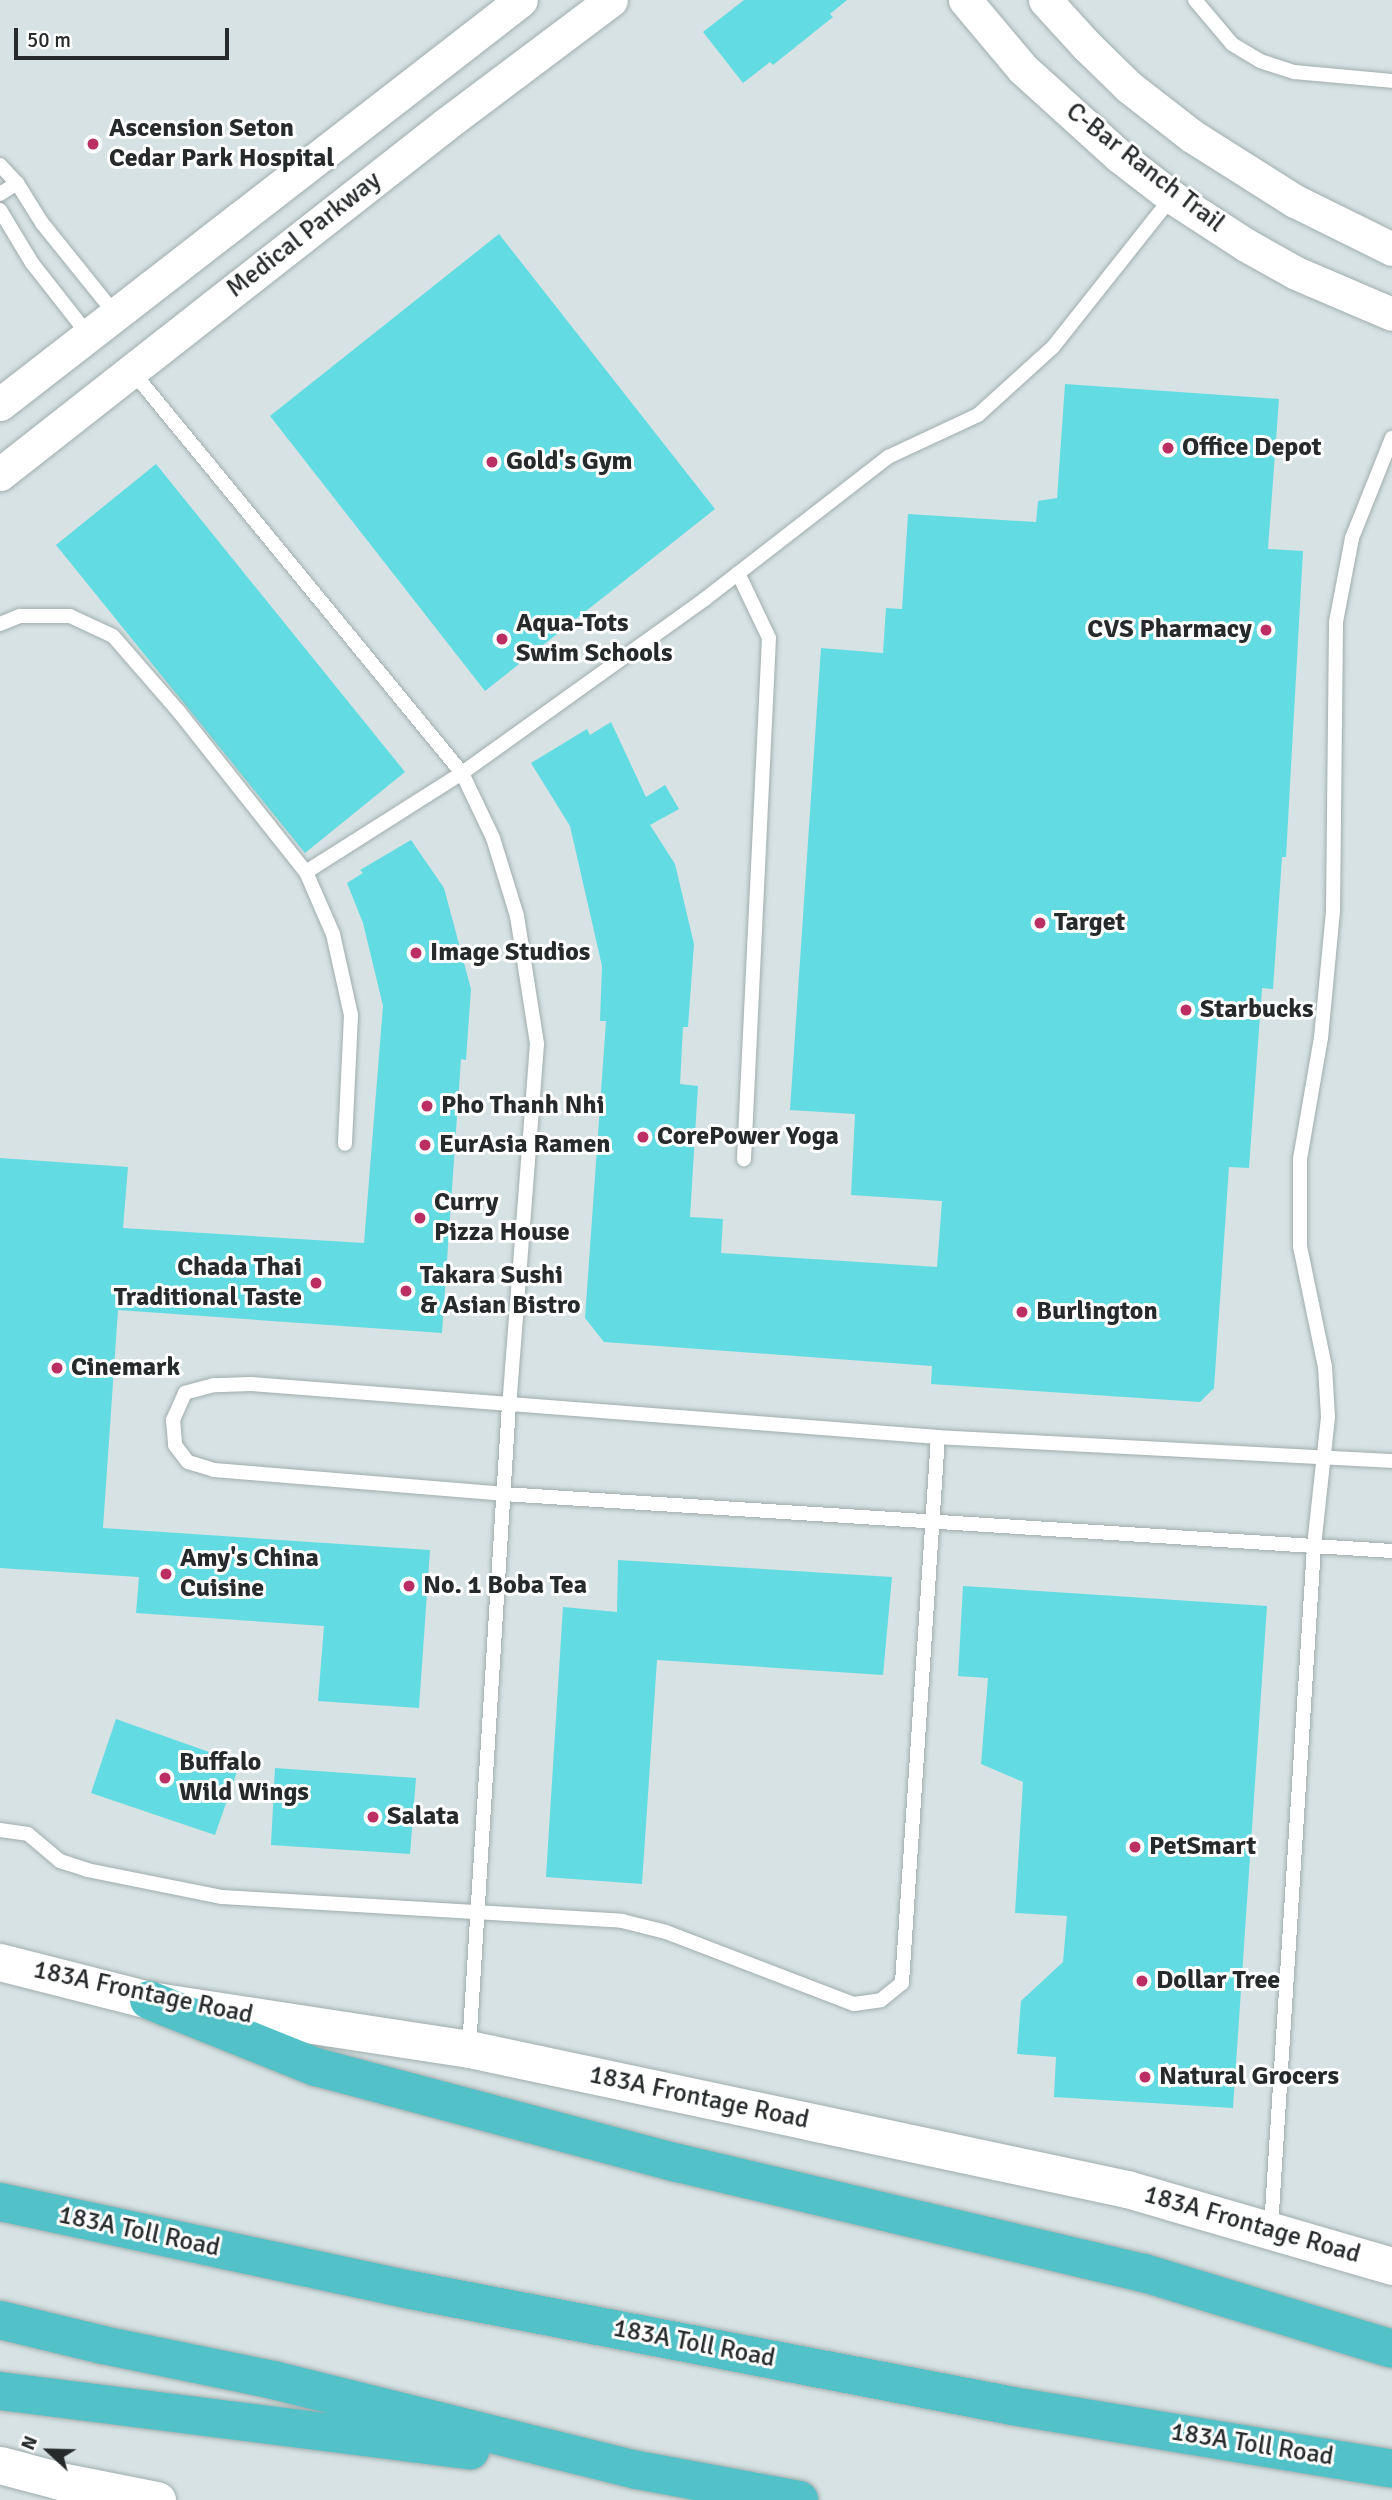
<!DOCTYPE html>
<style>
body{margin:0}
#map{position:relative;width:1392px;height:2500px;overflow:hidden;background:#d6e2e3;font-family:Signika,sans-serif}
div>[style]{position:absolute}
.building>*{inset:0;background:#62dce2}
.roads{filter:drop-shadow(0 0 2px #a1adad) drop-shadow(0 0 2px #a1adad)}
.service>*{height:14px;margin:-7px;padding:0 7px;transform-origin:7px;border-radius:7px;background:#fff}
.tertiary>*{height:33px;margin:-16.5px;padding:0 16.5px;transform-origin:16.5px;border-radius:16.5px;background:#fff}
.secondary>*{height:37px;margin:-18.5px;padding:0 18.5px;transform-origin:18.5px;border-radius:18.5px;background:#fff}
.motorway>*{height:38px;margin:-19px;padding:0 19px;transform-origin:19px;border-radius:19px;background:#52c2c8}
.dots>*{width:19px;height:19px;translate:-50% -50%;box-sizing:border-box;border:4px solid #fff;border-radius:50%}
span{translate:-50% -50%;white-space:nowrap;text-align:center;line-height:1.15;-webkit-text-stroke:6px #fff;paint-order:stroke}
.poi-label{font-size:26px;color:#262a2b;font-weight:700}
.left{translate:0 -50%;text-align:left}
.right{translate:-100% -50%;text-align:right}
.street-label{font-size:26px;color:#262a2b}
.north{position:absolute;left:14px;top:2416px;width:70px;height:70px;-webkit-text-stroke:5px #fff;paint-order:stroke;rotate:292deg;font-size:19px;font-weight:700;line-height:28px;text-align:center;color:#262a2b}
.north::after{content:'';display:block;margin:auto;width:24px;height:32px;background:#262a2b;clip-path:polygon(50% 0,100% 100%,50% 72%,0 100%)}
.scale{position:absolute;left:14px;top:28px;width:215px;height:32px;box-sizing:border-box;border:4px solid #262a2b;border-top:0;padding-left:9px;font-size:21px;line-height:24px;white-space:nowrap;color:#262a2b;-webkit-text-stroke:5px #fff;paint-order:stroke}
</style>
<div id="map">
<div class="building">
<i style="clip-path:polygon(744px 0,847px 0,830px 14px,833px 17px,773px 65px,770px 62px,743px 83px,703px 32px)"></i>
<i style="clip-path:polygon(499px 234px,715px 509px,485px 691px,270px 416px)"></i>
<i style="clip-path:polygon(1065px 384px,1279px 399px,1268px 549px,1303px 551px,1286px 857px,1282px 857px,1273px 989px,1262px 988px,1249px 1168px,1229px 1167px,1214px 1388px,1200px 1402px,931px 1384px,932px 1366px,604px 1342px,585px 1318px,606px 1021px,600px 1021px,602px 966px,570px 826px,531px 763px,587px 729px,590px 735px,611px 722px,646px 797px,665px 785px,679px 809px,650px 825px,675px 864px,694px 944px,688px 1027px,683px 1027px,680px 1084px,698px 1086px,690px 1217px,723px 1219px,721px 1253px,937px 1267px,942px 1201px,851px 1195px,855px 1114px,790px 1110px,821px 648px,883px 653px,886px 608px,902px 609px,908px 514px,1036px 522px,1038px 501px,1057px 498px)"></i>
<i style="clip-path:polygon(156px 464px,405px 772px,305px 853px,56px 545px)"></i>
<i style="clip-path:polygon(411px 840px,444px 888px,471px 989px,466px 1060px,461px 1059px,442px 1333px,118px 1310px,103px 1528px,430px 1550px,419px 1708px,318px 1701px,324px 1626px,136px 1613px,139px 1577px,0 1568px,0 1158px,128px 1167px,123px 1228px,364px 1243px,383px 1006px,363px 923px,347px 883px,363px 873px,360px 870px)"></i>
<i style="clip-path:polygon(618px 1560px,892px 1577px,883px 1675px,657px 1660px,642px 1884px,546px 1877px,563px 1607px,617px 1612px)"></i>
<i style="clip-path:polygon(963px 1586px,1267px 1606px,1233px 2108px,1054px 2097px,1056px 2057px,1017px 2054px,1021px 2001px,1063px 1962px,1067px 1916px,1015px 1913px,1023px 1782px,981px 1764px,988px 1678px,958px 1676px)"></i>
<i style="clip-path:polygon(116px 1719px,240px 1763px,215px 1835px,91px 1793px)"></i>
<i style="clip-path:polygon(275px 1768px,416px 1778px,410px 1854px,271px 1845px)"></i>
</div>
<div class="roads">
<div class="service">
<i style="left:1195px;top:0;width:57px;rotate:49.9deg"></i>
<i style="left:1232px;top:44px;width:33px;rotate:31deg"></i>
<i style="left:1260px;top:61px;width:36px;rotate:18deg"></i>
<i style="left:1294px;top:72px;width:98px;rotate:5.2deg"></i>
<i style="left:0;top:165px;width:25px;rotate:47deg"></i>
<i style="left:17px;top:183px;width:47px;rotate:58deg"></i>
<i style="left:42px;top:223px;width:118px;rotate:51.2deg"></i>
<i style="left:0;top:194px;width:20px;rotate:-33deg"></i>
<i style="left:0;top:210px;width:62px;rotate:58.9deg"></i>
<i style="left:32px;top:263px;width:94px;rotate:51.9deg"></i>
<i style="left:132px;top:371px;width:520px;rotate:50.62deg"></i>
<i style="left:462px;top:773px;width:72px;rotate:64.5deg"></i>
<i style="left:493px;top:838px;width:82px;rotate:72.9deg"></i>
<i style="left:517px;top:916px;width:130px;rotate:81.1deg"></i>
<i style="left:537px;top:1044px;width:361px;rotate:94.4deg"></i>
<i style="left:509px;top:1404px;width:645px;rotate:93.55deg"></i>
<i style="left:738px;top:573px;width:72px;rotate:64.5deg"></i>
<i style="left:769px;top:638px;width:522px;rotate:92.75deg"></i>
<i style="left:0;top:624px;width:22px;rotate:-22deg"></i>
<i style="left:20px;top:616px;width:50px"></i>
<i style="left:70px;top:616px;width:47px;rotate:24.9deg"></i>
<i style="left:113px;top:636px;width:101px;rotate:49deg"></i>
<i style="left:179px;top:712px;width:204px;rotate:51.6deg"></i>
<i style="left:306px;top:872px;width:68px;rotate:66.5deg"></i>
<i style="left:333px;top:934px;width:83px;rotate:77.5deg"></i>
<i style="left:351px;top:1015px;width:129px;rotate:92.7deg"></i>
<i style="left:306px;top:872px;width:185px;rotate:-32.4deg"></i>
<i style="left:462px;top:773px;width:299px;rotate:-35.6deg"></i>
<i style="left:705px;top:599px;width:232px;rotate:-37.8deg"></i>
<i style="left:888px;top:457px;width:99px;rotate:-25deg"></i>
<i style="left:978px;top:415px;width:101px;rotate:-42.2deg"></i>
<i style="left:1053px;top:347px;width:191px;rotate:-51.6deg"></i>
<i style="left:1392px;top:1461px;width:455px;rotate:-177deg"></i>
<i style="left:938px;top:1437px;width:689px;rotate:-175.59deg"></i>
<i style="left:251px;top:1384px;width:37px;rotate:178deg"></i>
<i style="left:214px;top:1385px;width:30px;rotate:165deg"></i>
<i style="left:185px;top:1393px;width:30px;rotate:114deg"></i>
<i style="left:173px;top:1420px;width:25px;rotate:85deg"></i>
<i style="left:175px;top:1445px;width:21px;rotate:53deg"></i>
<i style="left:188px;top:1462px;width:27px;rotate:17deg"></i>
<i style="left:214px;top:1470px;width:290px;rotate:4.7deg"></i>
<i style="left:503px;top:1494px;width:891px;rotate:3.67deg"></i>
<i style="left:0;top:1830px;width:28px;rotate:8deg"></i>
<i style="left:28px;top:1834px;width:42px;rotate:40.2deg"></i>
<i style="left:60px;top:1861px;width:28px;rotate:18deg"></i>
<i style="left:87px;top:1870px;width:138px;rotate:11.3deg"></i>
<i style="left:222px;top:1897px;width:401px;rotate:3.4deg"></i>
<i style="left:622px;top:1921px;width:45px;rotate:14deg"></i>
<i style="left:666px;top:1932px;width:201px;rotate:21deg"></i>
<i style="left:854px;top:2004px;width:27px;rotate:-8deg"></i>
<i style="left:881px;top:2000px;width:27px;rotate:-39deg"></i>
<i style="left:902px;top:1983px;width:547px;rotate:-86.23deg"></i>
<i style="left:1271px;top:2228px;width:683px;rotate:-86.39deg"></i>
<i style="left:1314px;top:1546px;width:130px;rotate:-83.8deg"></i>
<i style="left:1328px;top:1417px;width:50px;rotate:-93.4deg"></i>
<i style="left:1325px;top:1367px;width:124px;rotate:-101.7deg"></i>
<i style="left:1300px;top:1246px;width:87px;rotate:-90deg"></i>
<i style="left:1300px;top:1159px;width:123px;rotate:-80.2deg"></i>
<i style="left:1321px;top:1038px;width:129px;rotate:-84.6deg"></i>
<i style="left:1333px;top:910px;width:288px;rotate:-89.4deg"></i>
<i style="left:1336px;top:622px;width:86px;rotate:-79.2deg"></i>
<i style="left:1352px;top:538px;width:108px;rotate:-68.2deg"></i>
</div>
<div class="tertiary">
<i style="left:965px;top:0;width:90px;rotate:50deg"></i>
<i style="left:1023px;top:69px;width:130px;rotate:42.2deg"></i>
<i style="left:1119px;top:156px;width:67px;rotate:37.7deg"></i>
<i style="left:1172px;top:197px;width:88px;rotate:33deg"></i>
<i style="left:1246px;top:245px;width:57px;rotate:29.2deg"></i>
<i style="left:1296px;top:273px;width:104px;rotate:23.1deg"></i>
<i style="left:1045px;top:0;width:62px;rotate:47.6deg"></i>
<i style="left:1087px;top:46px;width:59px;rotate:44.3deg"></i>
<i style="left:1129px;top:87px;width:80px;rotate:37.9deg"></i>
<i style="left:1192px;top:136px;width:122px;rotate:32.3deg"></i>
<i style="left:1295px;top:201px;width:108px;rotate:26.3deg"></i>
<i style="left:0;top:404px;width:659px;rotate:-37.79deg"></i>
<i style="left:0;top:474px;width:567px;rotate:-38.12deg"></i>
<i style="left:446px;top:124px;width:206px;rotate:-36.9deg"></i>
</div>
<div class="secondary">
<i style="left:0;top:1962px;width:154px;rotate:14.3deg"></i>
<i style="left:149px;top:2000px;width:324px;rotate:8.7deg"></i>
<i style="left:469px;top:2049px;width:673px;rotate:12.01deg"></i>
<i style="left:1127px;top:2189px;width:276px;rotate:16.2deg"></i>
<i style="left:0;top:2465px;width:62px;rotate:14.9deg"></i>
<i style="left:60px;top:2481px;width:99px;rotate:11.1deg"></i>
</div>
<div class="motorway">
<i style="left:149px;top:2000px;width:180px;rotate:21.9deg"></i>
<i style="left:316px;top:2067px;width:375px;rotate:14.9deg"></i>
<i style="left:678px;top:2163px;width:479px;rotate:13.3deg"></i>
<i style="left:1144px;top:2273px;width:259px;rotate:17deg"></i>
<i style="left:0;top:2202px;width:420px;rotate:12.1deg"></i>
<i style="left:411px;top:2290px;width:613px;rotate:10.91deg"></i>
<i style="left:1013px;top:2406px;width:384px;rotate:9.4deg"></i>
<i style="left:0;top:2320px;width:106px;rotate:13.6deg"></i>
<i style="left:103px;top:2345px;width:174px;rotate:11.6deg"></i>
<i style="left:273px;top:2380px;width:375px;rotate:13.9deg"></i>
<i style="left:637px;top:2470px;width:165px;rotate:10.5deg"></i>
<i style="left:0;top:2391px;width:474px;rotate:7.2deg"></i>
</div>
</div>
<div class="dots">
<i style="left:93px;top:144px;background:#bb2e62"></i>
<i style="left:1168px;top:448px;background:#bb2e62"></i>
<i style="left:492px;top:462px;background:#bb2e62"></i>
<i style="left:1266px;top:630px;background:#bb2e62"></i>
<i style="left:502px;top:639px;background:#bb2e62"></i>
<i style="left:1040px;top:923px;background:#bb2e62"></i>
<i style="left:416px;top:953px;background:#bb2e62"></i>
<i style="left:1186px;top:1010px;background:#bb2e62"></i>
<i style="left:427px;top:1106px;background:#bb2e62"></i>
<i style="left:643px;top:1137px;background:#bb2e62"></i>
<i style="left:425px;top:1145px;background:#bb2e62"></i>
<i style="left:420px;top:1218px;background:#bb2e62"></i>
<i style="left:316px;top:1283px;background:#bb2e62"></i>
<i style="left:406px;top:1291px;background:#bb2e62"></i>
<i style="left:1022px;top:1312px;background:#bb2e62"></i>
<i style="left:57px;top:1368px;background:#bb2e62"></i>
<i style="left:166px;top:1574px;background:#bb2e62"></i>
<i style="left:409px;top:1586px;background:#bb2e62"></i>
<i style="left:165px;top:1778px;background:#bb2e62"></i>
<i style="left:373px;top:1817px;background:#bb2e62"></i>
<i style="left:1135px;top:1847px;background:#bb2e62"></i>
<i style="left:1142px;top:1981px;background:#bb2e62"></i>
<i style="left:1145px;top:2077px;background:#bb2e62"></i>
</div>
<div class="poi-label">
<span class="left" style="left:109px;top:144px">Ascension Seton<br>Cedar Park Hospital</span>
<span class="left" style="left:1182px;top:448px">Office Depot</span>
<span class="left" style="left:506px;top:462px">Gold's Gym</span>
<span class="left" style="left:516px;top:639px">Aqua-Tots<br>Swim Schools</span>
<span class="right" style="left:1252px;top:630px">CVS Pharmacy</span>
<span class="left" style="left:1054px;top:923px">Target</span>
<span class="left" style="left:430px;top:953px">Image Studios</span>
<span class="left" style="left:1200px;top:1010px">Starbucks</span>
<span class="left" style="left:441px;top:1106px">Pho Thanh Nhi</span>
<span class="left" style="left:657px;top:1137px">CorePower Yoga</span>
<span class="left" style="left:439px;top:1145px">EurAsia Ramen</span>
<span class="left" style="left:434px;top:1218px">Curry<br>Pizza House</span>
<span class="right" style="left:302px;top:1283px">Chada Thai<br>Traditional Taste</span>
<span class="left" style="left:420px;top:1291px">Takara Sushi<br>&amp; Asian Bistro</span>
<span class="left" style="left:1036px;top:1312px">Burlington</span>
<span class="left" style="left:71px;top:1368px">Cinemark</span>
<span class="left" style="left:180px;top:1574px">Amy's China<br>Cuisine</span>
<span class="left" style="left:423px;top:1586px">No. 1 Boba Tea</span>
<span class="left" style="left:179px;top:1778px">Buffalo<br>Wild Wings</span>
<span class="left" style="left:387px;top:1817px">Salata</span>
<span class="left" style="left:1149px;top:1847px">PetSmart</span>
<span class="left" style="left:1156px;top:1981px">Dollar Tree</span>
<span class="left" style="left:1159px;top:2077px">Natural Grocers</span>
</div>
<div class="street-label">
<span style="left:1145px;top:168px;rotate:38deg">C-Bar Ranch Trail</span>
<span style="left:304px;top:235px;rotate:-38deg">Medical Parkway</span>
<span style="left:143px;top:1993px;rotate:12deg">183A Frontage Road</span>
<span style="left:699px;top:2098px;rotate:12deg">183A Frontage Road</span>
<span style="left:1252px;top:2225px;rotate:16deg">183A Frontage Road</span>
<span style="left:139px;top:2232px;rotate:12deg">183A Toll Road</span>
<span style="left:694px;top:2344px;rotate:11deg">183A Toll Road</span>
<span style="left:1252px;top:2445px;rotate:9deg">183A Toll Road</span>
</div>
<div class="north">N</div>
<div class="scale">50 m</div>
</div>
